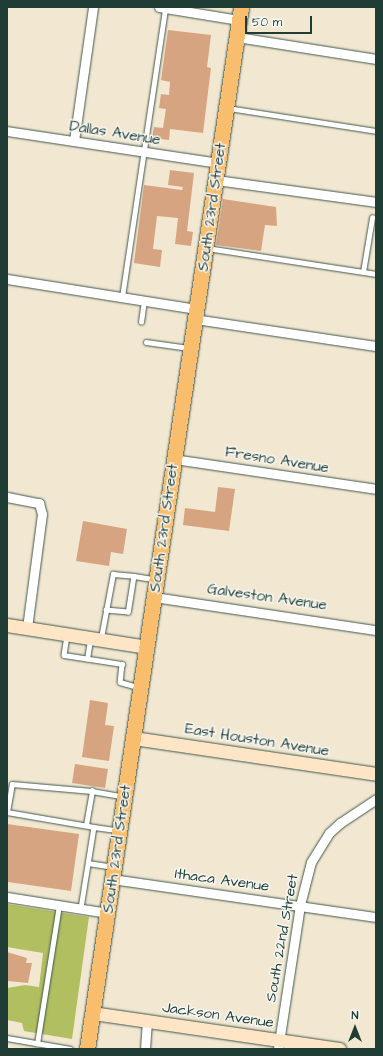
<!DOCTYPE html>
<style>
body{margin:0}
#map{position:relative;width:383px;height:1056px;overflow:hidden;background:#f2e8d2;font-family:"Architects Daughter",sans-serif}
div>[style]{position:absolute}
.green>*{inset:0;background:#b1bf61}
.building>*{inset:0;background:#d6a480}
.roads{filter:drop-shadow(0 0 1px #3f574c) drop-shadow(0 0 1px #3f574c)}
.lane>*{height:4.5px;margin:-2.25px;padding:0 2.25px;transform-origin:2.25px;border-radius:2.25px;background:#fff}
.street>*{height:9px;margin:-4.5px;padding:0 4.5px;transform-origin:4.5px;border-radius:4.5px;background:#fff}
.secondary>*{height:13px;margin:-6.5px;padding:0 6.5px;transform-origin:6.5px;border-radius:6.5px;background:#fde5c5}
.primary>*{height:15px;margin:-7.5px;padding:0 7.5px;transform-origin:7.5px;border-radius:7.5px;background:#f9be6d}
span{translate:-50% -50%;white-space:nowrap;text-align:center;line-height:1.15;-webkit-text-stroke:3px #f6f6f2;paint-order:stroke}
.street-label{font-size:15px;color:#1f3d34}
.frame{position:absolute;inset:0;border:8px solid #1f3d34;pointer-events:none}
.north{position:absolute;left:335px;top:1008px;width:40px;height:40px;-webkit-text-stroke:3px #f6f6f2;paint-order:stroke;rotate:0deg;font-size:11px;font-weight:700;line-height:16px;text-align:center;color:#1f3d34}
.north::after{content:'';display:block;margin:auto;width:14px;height:18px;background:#1f3d34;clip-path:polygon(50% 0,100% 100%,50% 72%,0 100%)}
.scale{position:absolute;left:245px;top:16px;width:67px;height:18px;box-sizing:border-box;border:2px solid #1f3d34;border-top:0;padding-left:5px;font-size:12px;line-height:14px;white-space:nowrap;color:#1f3d34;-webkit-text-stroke:3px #f6f6f2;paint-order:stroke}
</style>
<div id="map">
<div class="green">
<i style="clip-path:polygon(7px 904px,89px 917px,72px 1039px,24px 1031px,22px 1023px,7px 1020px,7px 988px,25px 985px,39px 987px,43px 953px,7px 947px)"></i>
</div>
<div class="building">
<i style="clip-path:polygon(168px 30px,211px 35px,207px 67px,211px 68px,203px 133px,170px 129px,169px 140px,152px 138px,154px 127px,163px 128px,166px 109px,159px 108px,161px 94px,169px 95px,170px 82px,161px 80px)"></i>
<i style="clip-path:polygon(170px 170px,194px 173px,187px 231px,193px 232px,191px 246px,175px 244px,178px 218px,157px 216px,153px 249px,162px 250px,160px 267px,134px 263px,144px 185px,182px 190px,183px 187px,168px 185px)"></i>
<i style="clip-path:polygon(223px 199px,276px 207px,277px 226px,265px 225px,261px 251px,216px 245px)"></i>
<i style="clip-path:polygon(218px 487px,235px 489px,229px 531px,183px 525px,185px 508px,215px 512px)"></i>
<i style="clip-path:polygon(83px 521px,127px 529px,123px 554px,111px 552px,109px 566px,76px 561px)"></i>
<i style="clip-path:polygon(90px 700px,108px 703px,105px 725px,114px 726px,109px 761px,82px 757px)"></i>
<i style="clip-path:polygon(75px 764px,108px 769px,105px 788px,72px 783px)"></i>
<i style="clip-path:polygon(7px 824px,79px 834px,71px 891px,8px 882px)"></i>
<i style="clip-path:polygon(7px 952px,27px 958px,26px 963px,32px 963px,28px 983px,8px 981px,7px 984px)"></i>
</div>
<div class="roads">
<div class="lane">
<i style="left:228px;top:108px;width:150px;rotate:8.8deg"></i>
<i style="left:207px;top:248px;width:171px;rotate:8.7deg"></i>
<i style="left:363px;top:272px;width:55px;rotate:-80.5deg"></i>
<i style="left:122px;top:297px;width:292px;rotate:-81.5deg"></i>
<i style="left:141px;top:322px;width:21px;rotate:-82deg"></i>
<i style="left:146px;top:342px;width:43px;rotate:7.9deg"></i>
<i style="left:134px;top:576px;width:20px;rotate:9deg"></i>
<i style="left:67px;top:636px;width:19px;rotate:99deg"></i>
<i style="left:64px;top:655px;width:59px;rotate:8.8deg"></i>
<i style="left:122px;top:664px;width:18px;rotate:96deg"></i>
<i style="left:120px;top:682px;width:19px;rotate:16deg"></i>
<i style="left:101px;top:638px;width:65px;rotate:-79.4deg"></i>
<i style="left:113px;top:574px;width:21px;rotate:5deg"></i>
<i style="left:134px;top:576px;width:36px;rotate:99deg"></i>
<i style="left:128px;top:612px;width:22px;rotate:-175deg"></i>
<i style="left:87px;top:659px;width:20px;rotate:-81deg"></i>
<i style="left:7px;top:812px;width:88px;rotate:9.8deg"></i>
<i style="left:94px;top:827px;width:82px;rotate:99.1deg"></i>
<i style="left:7px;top:812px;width:28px;rotate:-80deg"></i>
<i style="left:12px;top:784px;width:80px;rotate:5deg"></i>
<i style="left:86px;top:825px;width:35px;rotate:-80deg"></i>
<i style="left:92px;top:791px;width:29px;rotate:10deg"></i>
<i style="left:94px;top:827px;width:22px;rotate:8deg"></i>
<i style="left:88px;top:863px;width:24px;rotate:9deg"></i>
<i style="left:7px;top:1038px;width:64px;rotate:9.9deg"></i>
<i style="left:37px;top:1044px;width:141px;rotate:-81deg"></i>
</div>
<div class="street">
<i style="left:159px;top:7px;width:81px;rotate:9.2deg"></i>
<i style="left:237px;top:37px;width:141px;rotate:9deg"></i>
<i style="left:7px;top:131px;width:213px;rotate:8.6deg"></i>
<i style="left:74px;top:141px;width:135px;rotate:-81.9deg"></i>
<i style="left:216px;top:180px;width:162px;rotate:7.8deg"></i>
<i style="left:7px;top:279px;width:192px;rotate:9deg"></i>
<i style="left:195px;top:319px;width:183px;rotate:8.5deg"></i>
<i style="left:174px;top:459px;width:204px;rotate:8.4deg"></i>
<i style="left:7px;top:497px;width:33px;rotate:11deg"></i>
<i style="left:39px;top:503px;width:11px;rotate:75deg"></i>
<i style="left:42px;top:514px;width:115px;rotate:97.5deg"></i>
<i style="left:154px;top:597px;width:224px;rotate:8.5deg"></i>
<i style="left:112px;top:879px;width:267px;rotate:8.2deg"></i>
<i style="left:7px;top:897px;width:102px;rotate:9deg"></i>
<i style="left:145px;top:1049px;width:28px;rotate:-86deg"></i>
<i style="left:278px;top:1049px;width:146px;rotate:-81.3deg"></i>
<i style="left:300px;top:905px;width:44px;rotate:-75.7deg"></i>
<i style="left:311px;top:862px;width:34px;rotate:-58deg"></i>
<i style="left:329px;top:833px;width:15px;rotate:-42deg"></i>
<i style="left:340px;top:823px;width:43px;rotate:-33.7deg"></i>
</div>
<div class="secondary">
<i style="left:7px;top:625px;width:142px;rotate:8.9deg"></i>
<i style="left:133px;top:738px;width:246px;rotate:8.4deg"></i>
<i style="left:93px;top:1013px;width:249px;rotate:8.3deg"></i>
</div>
<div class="primary">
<i style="left:87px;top:1049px;width:1053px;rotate:-81.59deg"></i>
</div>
</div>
<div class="street-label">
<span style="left:115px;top:133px;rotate:9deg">Dallas Avenue</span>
<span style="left:212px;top:207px;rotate:-82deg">South 23rd Street</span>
<span style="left:277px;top:460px;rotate:9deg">Fresno Avenue</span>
<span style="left:164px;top:528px;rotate:-82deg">South 23rd Street</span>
<span style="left:267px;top:597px;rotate:8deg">Galveston Avenue</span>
<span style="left:257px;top:740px;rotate:9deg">East Houston Avenue</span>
<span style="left:117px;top:849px;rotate:-82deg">South 23rd Street</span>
<span style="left:222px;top:880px;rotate:8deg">Ithaca Avenue</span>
<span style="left:282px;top:938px;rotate:-80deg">South 22nd Street</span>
<span style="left:218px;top:1015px;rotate:8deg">Jackson Avenue</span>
</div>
<div class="frame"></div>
<div class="north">N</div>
<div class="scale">50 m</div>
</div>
